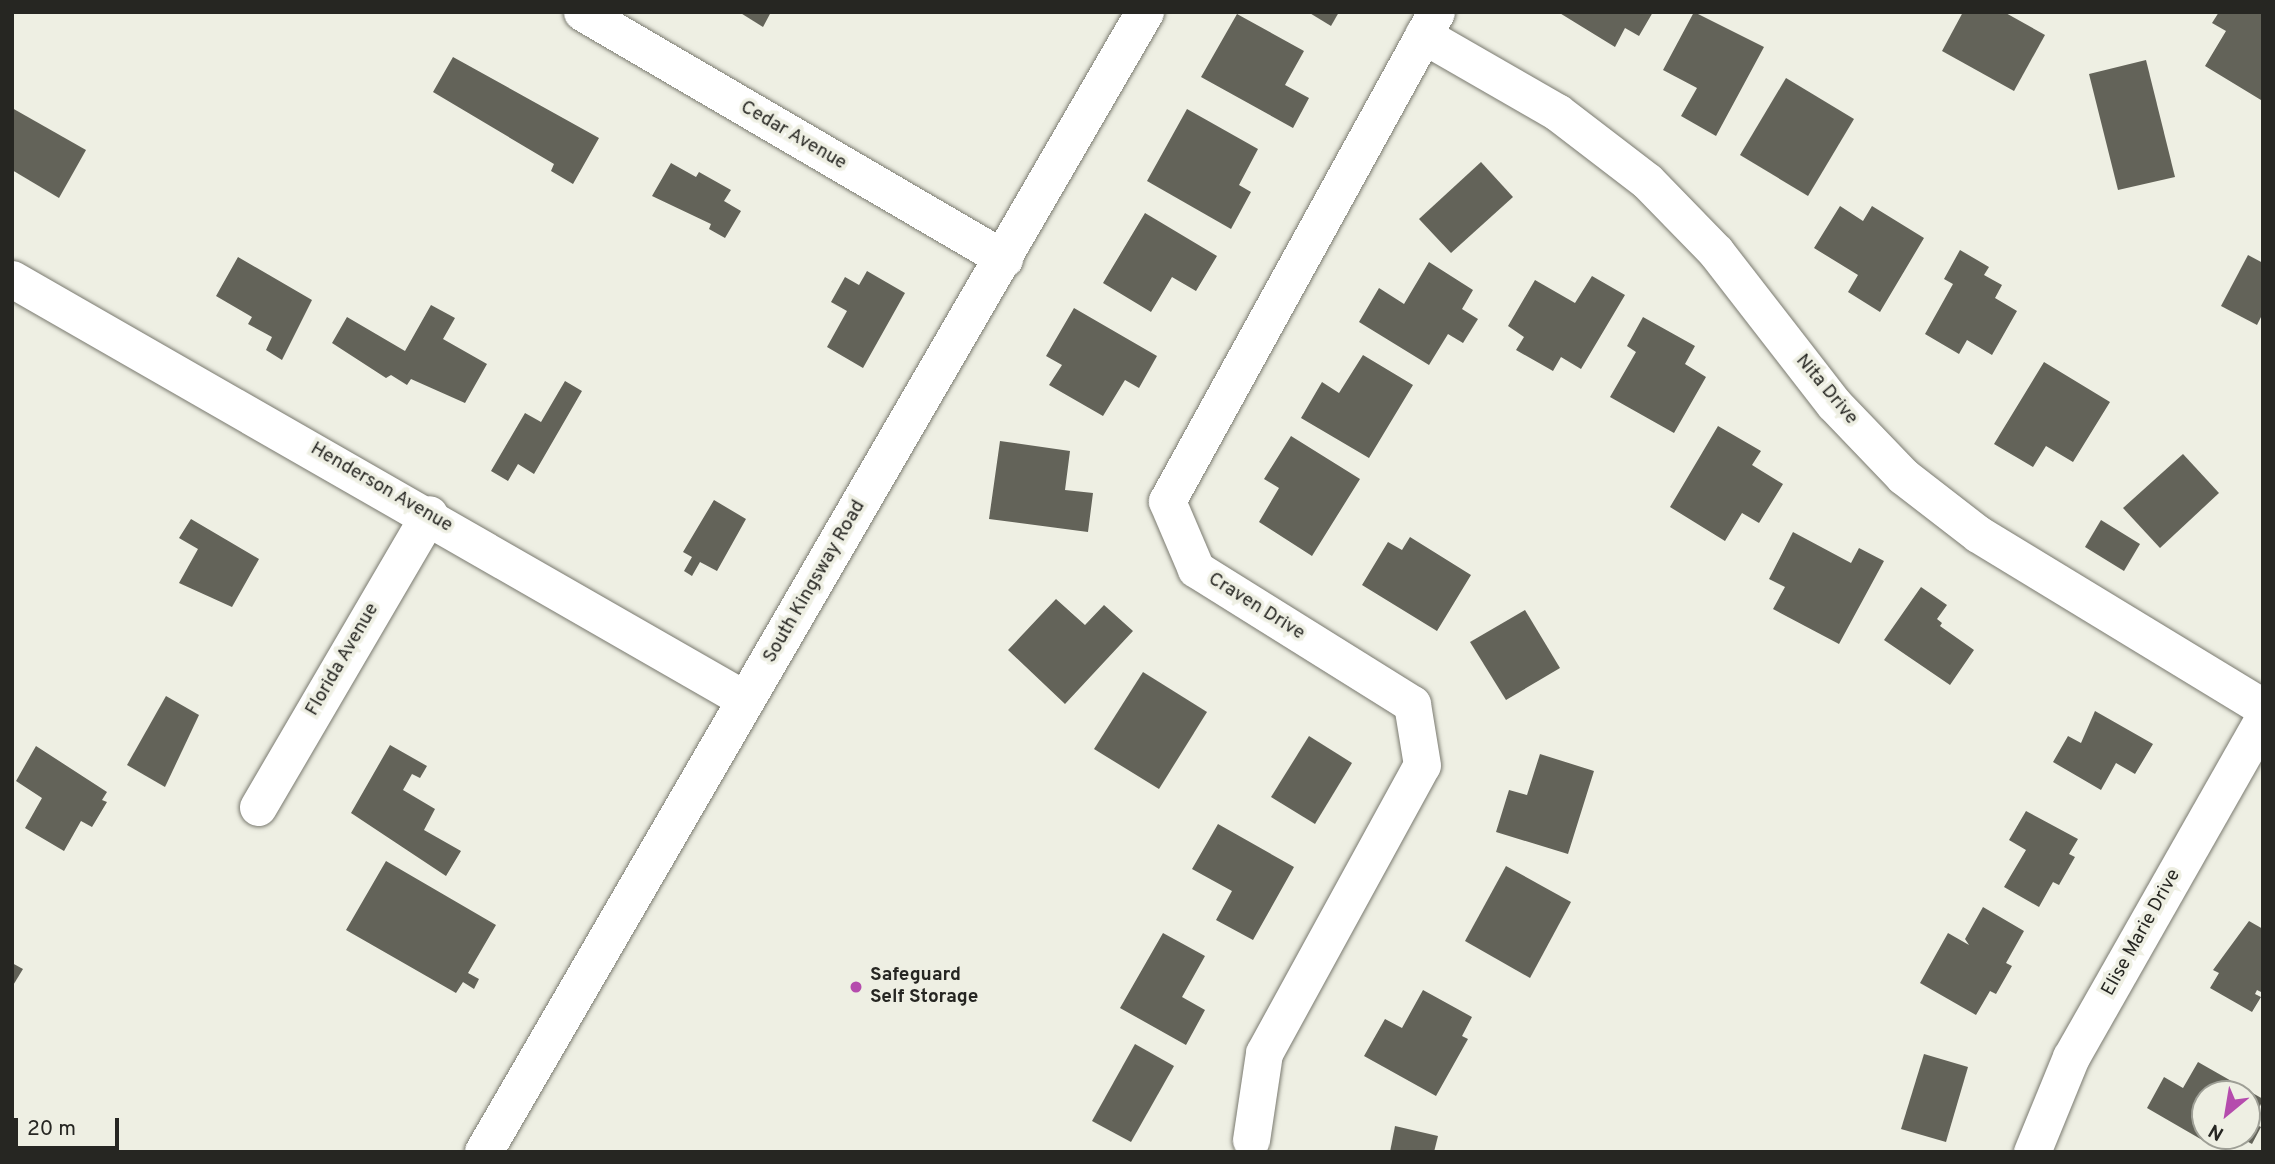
<!DOCTYPE html>
<style>
body{margin:0}
#map{position:relative;width:2275px;height:1164px;overflow:hidden;background:#eeefe3;font-family:Overpass,sans-serif}
div>[style]{position:absolute}
.building>*{inset:0;background:#636359}
.roads{filter:drop-shadow(0 0 2px #7a7a70) drop-shadow(0 0 2px #7a7a70)}
.minor>*{height:37px;margin:-18.5px;padding:0 18.5px;transform-origin:18.5px;border-radius:18.5px;background:#fff}
.tertiary>*{height:38px;margin:-19px;padding:0 19px;transform-origin:19px;border-radius:19px;background:#fff}
.dots>*{width:19px;height:19px;translate:-50% -50%;box-sizing:border-box;border:4px solid #eeefe3;border-radius:50%}
span{translate:-50% -50%;white-space:nowrap;text-align:center;line-height:1.15;-webkit-text-stroke:7px #eeefe3;paint-order:stroke}
.street-label{font-size:19px;color:#262622}
.poi-label{font-size:19px;color:#262622;font-weight:700}
.left{translate:0 -50%;text-align:left}
.frame{position:absolute;inset:0;border:14px solid #262622;pointer-events:none}
.north{position:absolute;left:2191px;top:1080px;width:70px;height:70px;box-sizing:border-box;background:#eeefe3;border:2px solid #9e9f96;border-radius:50%;rotate:210deg;font-size:19px;font-weight:700;line-height:28px;text-align:center;color:#262622}
.north::after{content:'';display:block;margin:auto;width:24px;height:32px;background:#b54cad;clip-path:polygon(50% 0,100% 100%,50% 72%,0 100%)}
.scale{position:absolute;left:14px;top:1118px;width:105px;height:32px;box-sizing:border-box;border:4px solid #262622;border-top:0;padding-left:9px;font-size:21px;line-height:24px;white-space:nowrap;color:#262622;-webkit-text-stroke:5px #eeefe3;paint-order:stroke}
</style>
<div id="map">
<div class="building">
<i style="clip-path:polygon(739px 12px,771px 12px,763px 27px)"></i>
<i style="clip-path:polygon(1308px 12px,1339px 12px,1331px 26px)"></i>
<i style="clip-path:polygon(1558px 12px,1653px 12px,1639px 36px,1625px 28px,1615px 47px)"></i>
<i style="clip-path:polygon(1694px 12px,1764px 47px,1716px 136px,1681px 116px,1697px 88px,1663px 70px)"></i>
<i style="clip-path:polygon(1963px 12px,2004px 12px,2045px 35px,2014px 91px,1942px 51px)"></i>
<i style="clip-path:polygon(2219px 12px,2263px 12px,2261px 100px,2205px 66px,2226px 31px,2212px 23px)"></i>
<i style="clip-path:polygon(1237px 14px,1304px 51px,1285px 85px,1309px 98px,1293px 128px,1201px 77px)"></i>
<i style="clip-path:polygon(453px 57px,599px 138px,573px 184px,551px 171px,554px 164px,433px 92px)"></i>
<i style="clip-path:polygon(2146px 60px,2175px 177px,2118px 190px,2089px 74px)"></i>
<i style="clip-path:polygon(1786px 78px,1854px 119px,1808px 196px,1740px 155px)"></i>
<i style="clip-path:polygon(12px 108px,86px 150px,59px 198px,12px 170px)"></i>
<i style="clip-path:polygon(1187px 109px,1258px 149px,1239px 185px,1251px 192px,1231px 229px,1147px 181px)"></i>
<i style="clip-path:polygon(1481px 162px,1513px 197px,1451px 253px,1419px 219px)"></i>
<i style="clip-path:polygon(671px 163px,696px 177px,699px 172px,731px 190px,724px 201px,741px 211px,725px 238px,709px 229px,711px 224px,652px 196px)"></i>
<i style="clip-path:polygon(1840px 206px,1863px 221px,1872px 206px,1924px 238px,1880px 312px,1848px 292px,1858px 275px,1814px 248px)"></i>
<i style="clip-path:polygon(1145px 213px,1217px 256px,1196px 291px,1172px 277px,1151px 312px,1103px 283px)"></i>
<i style="clip-path:polygon(1960px 250px,1989px 267px,1984px 275px,2002px 285px,1995px 298px,2017px 311px,1992px 355px,1967px 340px,1959px 354px,1925px 334px,1953px 284px,1944px 279px)"></i>
<i style="clip-path:polygon(2248px 255px,2263px 263px,2263px 313px,2257px 325px,2221px 306px)"></i>
<i style="clip-path:polygon(238px 257px,312px 300px,282px 360px,266px 350px,272px 337px,248px 324px,252px 317px,216px 296px)"></i>
<i style="clip-path:polygon(1429px 262px,1473px 290px,1462px 309px,1478px 319px,1463px 343px,1448px 334px,1429px 365px,1359px 322px,1379px 288px,1404px 304px)"></i>
<i style="clip-path:polygon(867px 271px,905px 293px,863px 368px,827px 347px,847px 311px,831px 302px,845px 277px,859px 285px)"></i>
<i style="clip-path:polygon(1592px 276px,1625px 295px,1581px 369px,1561px 357px,1553px 371px,1516px 350px,1524px 337px,1508px 326px,1535px 280px,1575px 303px)"></i>
<i style="clip-path:polygon(431px 305px,455px 318px,443px 339px,487px 364px,465px 403px,411px 379px,407px 385px,391px 375px,386px 378px,332px 343px,347px 317px,405px 351px)"></i>
<i style="clip-path:polygon(1074px 308px,1157px 356px,1139px 388px,1125px 380px,1103px 416px,1049px 385px,1062px 365px,1046px 356px)"></i>
<i style="clip-path:polygon(1643px 317px,1695px 346px,1685px 364px,1706px 377px,1674px 433px,1610px 397px,1636px 352px,1627px 346px)"></i>
<i style="clip-path:polygon(1363px 355px,1413px 385px,1369px 458px,1301px 418px,1322px 382px,1339px 393px)"></i>
<i style="clip-path:polygon(2044px 362px,2110px 402px,2073px 462px,2046px 446px,2033px 467px,1994px 444px)"></i>
<i style="clip-path:polygon(565px 381px,582px 391px,534px 474px,518px 464px,508px 481px,491px 471px,525px 413px,541px 422px)"></i>
<i style="clip-path:polygon(1718px 426px,1761px 451px,1752px 465px,1783px 484px,1759px 523px,1742px 513px,1725px 541px,1670px 507px)"></i>
<i style="clip-path:polygon(1291px 436px,1360px 479px,1312px 556px,1259px 522px,1279px 488px,1264px 479px)"></i>
<i style="clip-path:polygon(1000px 441px,1070px 451px,1065px 490px,1093px 493px,1088px 532px,989px 519px)"></i>
<i style="clip-path:polygon(2183px 454px,2219px 493px,2160px 548px,2123px 508px)"></i>
<i style="clip-path:polygon(714px 500px,746px 519px,717px 571px,700px 562px,692px 576px,684px 571px,692px 557px,683px 552px)"></i>
<i style="clip-path:polygon(191px 519px,259px 559px,232px 607px,179px 583px,198px 549px,179px 538px)"></i>
<i style="clip-path:polygon(2101px 520px,2140px 544px,2124px 571px,2085px 547px)"></i>
<i style="clip-path:polygon(1793px 532px,1851px 563px,1859px 548px,1884px 561px,1839px 644px,1773px 609px,1785px 587px,1769px 579px)"></i>
<i style="clip-path:polygon(1410px 537px,1471px 575px,1437px 631px,1362px 585px,1388px 542px,1402px 550px)"></i>
<i style="clip-path:polygon(1921px 587px,1947px 605px,1937px 619px,1942px 623px,1940px 626px,1974px 650px,1950px 685px,1884px 640px)"></i>
<i style="clip-path:polygon(1056px 599px,1085px 625px,1104px 605px,1133px 631px,1065px 704px,1008px 650px)"></i>
<i style="clip-path:polygon(1525px 610px,1560px 668px,1506px 700px,1470px 642px)"></i>
<i style="clip-path:polygon(1143px 672px,1207px 712px,1159px 789px,1094px 749px)"></i>
<i style="clip-path:polygon(166px 696px,199px 715px,165px 787px,127px 765px)"></i>
<i style="clip-path:polygon(2095px 711px,2153px 744px,2135px 774px,2116px 763px,2101px 790px,2053px 762px,2068px 736px,2081px 743px)"></i>
<i style="clip-path:polygon(1309px 736px,1352px 763px,1315px 824px,1271px 797px)"></i>
<i style="clip-path:polygon(390px 745px,427px 766px,420px 778px,412px 774px,403px 790px,435px 809px,424px 830px,461px 851px,446px 876px,351px 813px)"></i>
<i style="clip-path:polygon(36px 746px,107px 792px,102px 800px,107px 802px,92px 827px,81px 821px,64px 851px,25px 828px,42px 798px,16px 781px)"></i>
<i style="clip-path:polygon(1540px 754px,1594px 771px,1568px 854px,1496px 832px,1509px 790px,1527px 795px)"></i>
<i style="clip-path:polygon(2026px 811px,2078px 839px,2069px 854px,2075px 857px,2059px 885px,2053px 882px,2039px 907px,2004px 887px,2026px 850px,2009px 840px)"></i>
<i style="clip-path:polygon(1218px 824px,1294px 867px,1253px 940px,1216px 920px,1232px 891px,1192px 869px)"></i>
<i style="clip-path:polygon(386px 861px,496px 925px,468px 973px,479px 979px,474px 989px,463px 982px,456px 993px,346px 930px)"></i>
<i style="clip-path:polygon(1506px 866px,1571px 902px,1530px 978px,1465px 941px)"></i>
<i style="clip-path:polygon(1983px 907px,2024px 931px,2006px 963px,2012px 966px,1996px 994px,1990px 991px,1976px 1015px,1920px 983px,1948px 933px,1969px 945px,1965px 939px)"></i>
<i style="clip-path:polygon(2249px 921px,2263px 929px,2263px 993px,2257px 990px,2255px 994px,2261px 997px,2252px 1012px,2210px 988px,2219px 973px,2213px 970px)"></i>
<i style="clip-path:polygon(1163px 933px,1205px 956px,1182px 997px,1205px 1010px,1186px 1045px,1120px 1008px)"></i>
<i style="clip-path:polygon(12px 963px,23px 969px,12px 987px)"></i>
<i style="clip-path:polygon(1423px 990px,1472px 1017px,1462px 1036px,1468px 1039px,1436px 1096px,1364px 1056px,1385px 1019px,1402px 1028px)"></i>
<i style="clip-path:polygon(1135px 1044px,1174px 1066px,1131px 1142px,1092px 1121px)"></i>
<i style="clip-path:polygon(1924px 1054px,1968px 1067px,1946px 1142px,1901px 1129px)"></i>
<i style="clip-path:polygon(2198px 1062px,2263px 1099px,2253px 1123px,2261px 1127px,2252px 1144px,2237px 1136px,2247px 1136px,2247px 1094px,2205px 1094px,2204px 1141px,2147px 1108px,2164px 1077px,2183px 1088px)"></i>
<i style="clip-path:polygon(1395px 1126px,1438px 1136px,1434px 1152px,1390px 1152px)"></i>
</div>
<div class="roads">
<div class="minor">
<i style="left:582px;top:12px;width:489px;rotate:30.3deg"></i>
<i style="left:1423px;top:35px;width:155px;rotate:29.9deg"></i>
<i style="left:1557px;top:112px;width:113px;rotate:37.5deg"></i>
<i style="left:1647px;top:181px;width:99px;rotate:45.8deg"></i>
<i style="left:1716px;top:252px;width:192px;rotate:52.2deg"></i>
<i style="left:1834px;top:404px;width:100px;rotate:46.2deg"></i>
<i style="left:1903px;top:476px;width:95px;rotate:37.7deg"></i>
<i style="left:1978px;top:534px;width:333px;rotate:31.3deg"></i>
<i style="left:12px;top:279px;width:846px;rotate:29.84deg"></i>
<i style="left:258px;top:807px;width:339px;rotate:-59.7deg"></i>
<i style="left:1251px;top:1140px;width:88px;rotate:-81.5deg"></i>
<i style="left:1264px;top:1053px;width:328px;rotate:-61.3deg"></i>
<i style="left:1422px;top:765px;width:62px;rotate:-99.3deg"></i>
<i style="left:1412px;top:704px;width:255px;rotate:-148deg"></i>
<i style="left:1196px;top:569px;width:74px;rotate:-113.1deg"></i>
<i style="left:1167px;top:501px;width:558px;rotate:-61.18deg"></i>
<i style="left:2032px;top:1152px;width:103px;rotate:-67.7deg"></i>
<i style="left:2071px;top:1057px;width:389px;rotate:-60.4deg"></i>
</div>
<div class="tertiary">
<i style="left:484px;top:1152px;width:1318px;rotate:-59.89deg"></i>
</div>
</div>
<div class="dots">
<i style="left:856px;top:987px;background:#b54cad"></i>
</div>
<div class="street-label">
<span style="left:793px;top:136px;rotate:30deg">Cedar Avenue</span>
<span style="left:1826px;top:390px;rotate:50deg">Nita Drive</span>
<span style="left:381px;top:488px;rotate:30deg">Henderson Avenue</span>
<span style="left:815px;top:582px;rotate:-60deg">South Kingsway Road</span>
<span style="left:1256px;top:607px;rotate:32deg">Craven Drive</span>
<span style="left:343px;top:660px;rotate:-60deg">Florida Avenue</span>
<span style="left:2142px;top:933px;rotate:-61deg">Elise Marie Drive</span>
</div>
<div class="poi-label">
<span class="left" style="left:870px;top:987px">Safeguard<br>Self Storage</span>
</div>
<div class="frame"></div>
<div class="north">N</div>
<div class="scale">20 m</div>
</div>
